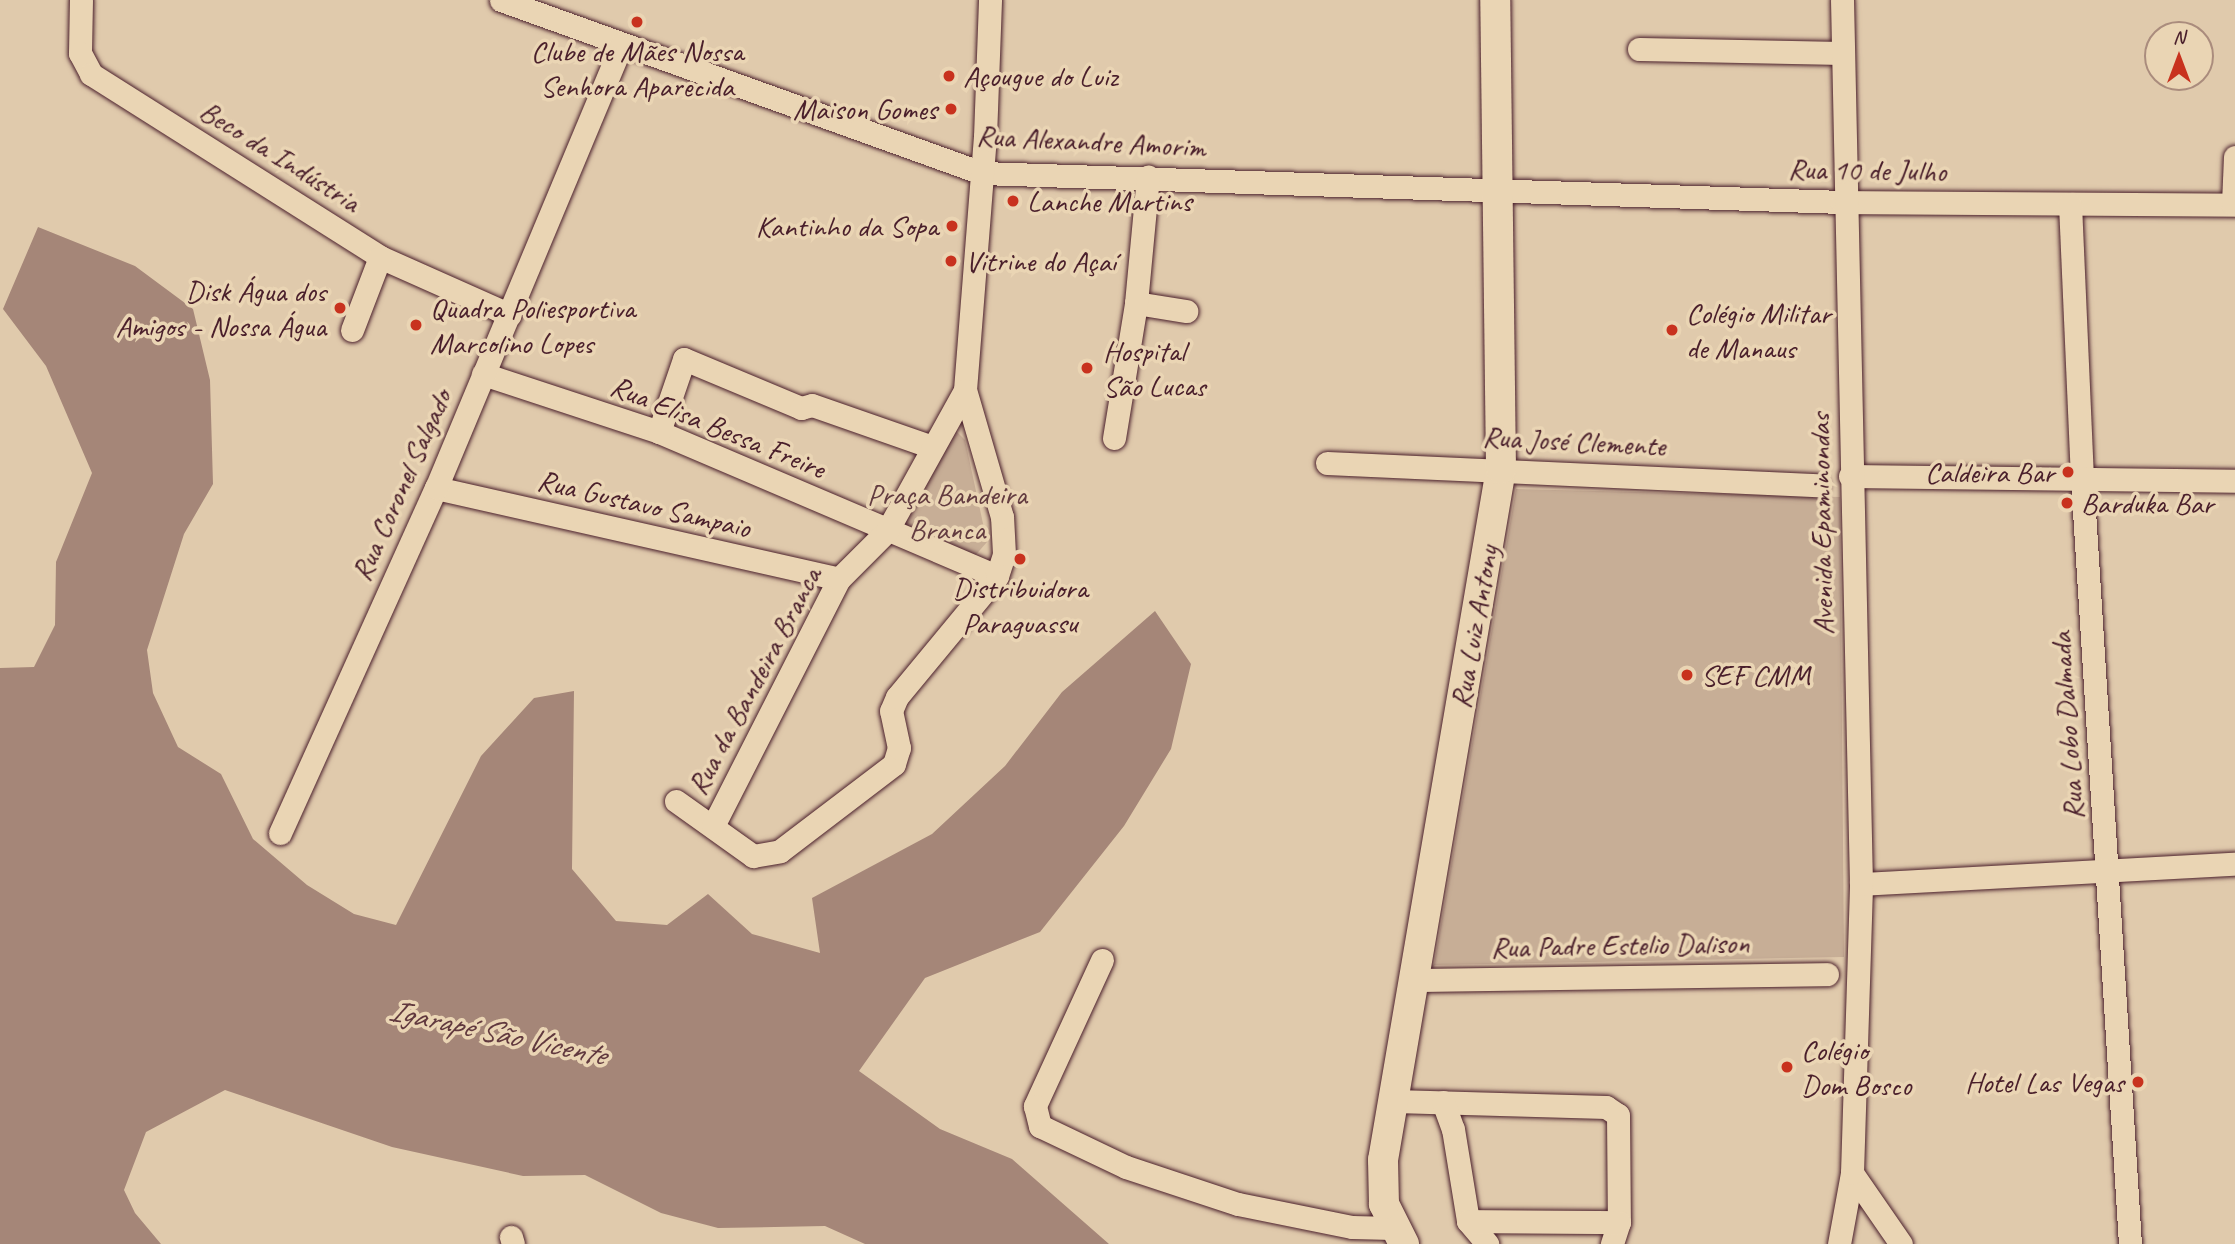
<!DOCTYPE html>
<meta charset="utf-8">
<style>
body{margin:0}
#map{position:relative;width:2235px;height:1244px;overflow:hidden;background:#e0caac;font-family:Caveat,sans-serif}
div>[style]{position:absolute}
.green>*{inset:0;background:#c7ae96}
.water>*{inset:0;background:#a58678}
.roads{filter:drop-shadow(0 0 2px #4a1f2b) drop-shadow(0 0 2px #4a1f2b)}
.minor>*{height:23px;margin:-11.5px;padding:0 11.5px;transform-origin:11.5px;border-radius:11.5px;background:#ead5b4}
.major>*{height:30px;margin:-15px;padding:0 15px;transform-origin:15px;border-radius:15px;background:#ead5b4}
.dots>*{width:19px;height:19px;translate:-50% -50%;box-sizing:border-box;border:4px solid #ead5b4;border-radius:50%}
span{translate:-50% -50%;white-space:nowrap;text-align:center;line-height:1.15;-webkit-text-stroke:7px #ead5b4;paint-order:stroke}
.poi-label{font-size:30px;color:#4a1f2b}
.left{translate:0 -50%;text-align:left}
.right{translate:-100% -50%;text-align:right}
.street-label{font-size:30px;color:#4a1f2b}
.park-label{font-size:30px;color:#633c40}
.water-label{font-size:32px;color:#61393e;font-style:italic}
.north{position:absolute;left:2144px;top:21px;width:70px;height:70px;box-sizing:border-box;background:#ead5b4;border:2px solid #aa8c7d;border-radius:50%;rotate:0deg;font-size:19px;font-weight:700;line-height:28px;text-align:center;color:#4a1f2b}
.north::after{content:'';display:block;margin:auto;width:24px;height:32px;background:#c8321e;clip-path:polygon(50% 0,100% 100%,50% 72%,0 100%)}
</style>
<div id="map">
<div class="green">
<i style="clip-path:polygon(954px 429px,965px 440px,987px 542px,973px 558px,903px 527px)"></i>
<i style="clip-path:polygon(1516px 489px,1840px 497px,1844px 957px,1434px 965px)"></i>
</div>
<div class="water">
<i style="clip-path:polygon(38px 227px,135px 266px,193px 309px,210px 380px,213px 484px,184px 534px,147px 650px,153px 693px,178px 747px,221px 774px,253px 839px,307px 885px,354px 914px,396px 925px,481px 756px,534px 698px,574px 691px,572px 869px,616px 921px,667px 925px,708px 894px,752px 934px,820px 953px,812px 898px,932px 834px,1005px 766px,1062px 692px,1155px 611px,1191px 664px,1171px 749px,1124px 826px,1040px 932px,925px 978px,859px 1071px,940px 1129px,1012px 1159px,1109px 1244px,865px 1244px,825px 1226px,718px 1228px,661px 1213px,585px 1175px,523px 1176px,392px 1147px,225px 1090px,146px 1132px,124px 1190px,135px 1213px,161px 1244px,0 1244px,0 668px,34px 667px,55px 625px,56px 562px,92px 473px,46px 366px,3px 309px)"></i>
</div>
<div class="roads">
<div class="minor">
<i style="left:81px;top:0;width:53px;rotate:91.1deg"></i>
<i style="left:80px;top:53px;width:24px;rotate:62deg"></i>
<i style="left:91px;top:74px;width:342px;rotate:32.3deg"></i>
<i style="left:380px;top:257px;width:142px;rotate:24deg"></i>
<i style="left:501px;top:0;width:511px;rotate:19.78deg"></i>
<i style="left:982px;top:173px;width:860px;rotate:1.93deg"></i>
<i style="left:1842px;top:202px;width:393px;rotate:0.4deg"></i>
<i style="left:1639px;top:49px;width:204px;rotate:1.1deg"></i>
<i style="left:2070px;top:204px;width:275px;rotate:87.5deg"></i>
<i style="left:2082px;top:479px;width:767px;rotate:86.41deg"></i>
<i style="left:2233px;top:204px;width:47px;rotate:-87.6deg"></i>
<i style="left:1136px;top:303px;width:51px;rotate:9.1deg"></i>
<i style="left:352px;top:330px;width:78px;rotate:-69deg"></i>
<i style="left:483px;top:374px;width:185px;rotate:18.2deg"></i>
<i style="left:659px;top:432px;width:367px;rotate:23.1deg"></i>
<i style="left:659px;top:432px;width:77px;rotate:-71.1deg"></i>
<i style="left:684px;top:359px;width:127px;rotate:22.7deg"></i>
<i style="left:801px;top:408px;width:11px;rotate:-15deg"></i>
<i style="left:812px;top:405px;width:127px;rotate:19.3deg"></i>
<i style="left:1114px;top:438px;width:137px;rotate:-80.7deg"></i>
<i style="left:1136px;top:303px;width:127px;rotate:-84.6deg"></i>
<i style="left:1327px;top:463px;width:491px;rotate:2.6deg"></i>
<i style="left:1850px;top:476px;width:385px;rotate:0.7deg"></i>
<i style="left:436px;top:488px;width:413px;rotate:12.7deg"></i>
<i style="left:676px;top:801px;width:95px;rotate:35.5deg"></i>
<i style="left:753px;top:856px;width:27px;rotate:-10deg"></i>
<i style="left:780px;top:851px;width:143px;rotate:-37.3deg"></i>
<i style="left:894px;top:764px;width:17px;rotate:-73deg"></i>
<i style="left:899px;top:748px;width:38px;rotate:-102deg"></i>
<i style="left:891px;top:711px;width:15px;rotate:-67deg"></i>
<i style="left:897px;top:697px;width:157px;rotate:-50.4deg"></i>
<i style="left:997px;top:576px;width:23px;rotate:-72deg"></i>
<i style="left:1004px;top:554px;width:37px;rotate:-93deg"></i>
<i style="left:1002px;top:517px;width:132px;rotate:-106.2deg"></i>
<i style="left:965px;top:390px;width:254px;rotate:-85.5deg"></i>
<i style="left:985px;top:137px;width:137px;rotate:-87.9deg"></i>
<i style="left:713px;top:826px;width:277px;rotate:-63deg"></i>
<i style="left:839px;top:579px;width:68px;rotate:-45deg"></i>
<i style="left:887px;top:531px;width:161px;rotate:-61deg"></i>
<i style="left:280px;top:833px;width:379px;rotate:-65.7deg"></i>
<i style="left:436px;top:488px;width:481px;rotate:-67.3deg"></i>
<i style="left:1861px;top:884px;width:375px;rotate:-3.1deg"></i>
<i style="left:1102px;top:960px;width:161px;rotate:114.7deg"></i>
<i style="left:1035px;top:1106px;width:21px;rotate:76deg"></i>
<i style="left:1040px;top:1126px;width:95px;rotate:25.5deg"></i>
<i style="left:1126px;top:1167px;width:118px;rotate:18.3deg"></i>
<i style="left:1238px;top:1204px;width:116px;rotate:11.4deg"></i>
<i style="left:1352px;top:1227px;width:40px;rotate:1.4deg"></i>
<i style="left:1414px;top:980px;width:413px;rotate:-0.8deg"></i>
<i style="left:1394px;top:1101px;width:212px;rotate:1.6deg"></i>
<i style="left:1606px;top:1107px;width:14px;rotate:34deg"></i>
<i style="left:1618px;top:1115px;width:107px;rotate:89.5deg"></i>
<i style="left:1619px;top:1222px;width:23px;rotate:108deg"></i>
<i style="left:1443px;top:1102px;width:29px;rotate:70deg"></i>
<i style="left:1453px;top:1129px;width:93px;rotate:80.7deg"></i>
<i style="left:1468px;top:1221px;width:30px;rotate:50deg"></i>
<i style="left:1852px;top:1173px;width:86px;rotate:55.4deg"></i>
<i style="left:1468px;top:1221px;width:151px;rotate:0.4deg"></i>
<i style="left:511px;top:1237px;width:7px;rotate:74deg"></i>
<i style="left:1839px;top:1244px;width:72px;rotate:-79.6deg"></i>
<i style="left:1852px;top:1173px;width:289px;rotate:-88.2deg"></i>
<i style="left:1861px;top:884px;width:884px;rotate:-91.23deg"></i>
</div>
<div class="major">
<i style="left:1404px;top:1244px;width:45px;rotate:-116.6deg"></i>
<i style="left:1384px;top:1204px;width:44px;rotate:-91.3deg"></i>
<i style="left:1383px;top:1160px;width:701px;rotate:-80.31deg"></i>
<i style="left:1501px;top:469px;width:469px;rotate:-90.7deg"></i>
</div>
</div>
<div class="dots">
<i style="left:637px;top:22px;background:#c8321e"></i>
<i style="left:949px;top:76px;background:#c8321e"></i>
<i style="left:951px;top:109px;background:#c8321e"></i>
<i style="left:1013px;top:201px;background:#c8321e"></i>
<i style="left:952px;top:226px;background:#c8321e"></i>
<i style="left:951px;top:261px;background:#c8321e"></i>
<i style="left:340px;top:308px;background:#c8321e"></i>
<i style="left:416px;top:325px;background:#c8321e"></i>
<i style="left:1672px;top:330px;background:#c8321e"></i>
<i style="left:1087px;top:368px;background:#c8321e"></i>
<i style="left:2068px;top:472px;background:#c8321e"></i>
<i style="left:2067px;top:503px;background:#c8321e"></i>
<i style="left:1020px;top:559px;background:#c8321e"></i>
<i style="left:1687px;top:675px;background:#c8321e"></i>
<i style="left:1787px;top:1067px;background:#c8321e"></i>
<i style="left:2138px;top:1082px;background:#c8321e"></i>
</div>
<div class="poi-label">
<span style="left:637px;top:68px">Clube de Mães Nossa<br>Senhora Aparecida</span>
<span class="left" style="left:963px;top:76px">Açougue do Luiz</span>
<span class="right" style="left:937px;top:109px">Maison Gomes</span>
<span class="left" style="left:1027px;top:201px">Lanche Martins</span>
<span class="right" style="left:938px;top:226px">Kantinho da Sopa</span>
<span class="left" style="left:965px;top:261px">Vitrine do Açaí</span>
<span class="right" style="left:326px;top:308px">Disk Água dos<br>Amigos - Nossa Água</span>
<span class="left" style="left:430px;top:325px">Quadra Poliesportiva<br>Marcolino Lopes</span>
<span class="left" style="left:1686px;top:330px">Colégio Militar<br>de Manaus</span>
<span class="left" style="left:1103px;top:368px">Hospital<br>São Lucas</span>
<span class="right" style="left:2054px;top:472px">Caldeira Bar</span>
<span class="left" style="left:2081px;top:503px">Barduka Bar</span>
<span style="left:1020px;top:605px">Distribuidora<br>Paraguassu</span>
<span class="left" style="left:1701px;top:675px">SEF CMM</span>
<span class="left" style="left:1801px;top:1067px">Colégio<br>Dom Bosco</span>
<span class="right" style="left:2124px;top:1082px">Hotel Las Vegas</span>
</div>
<div class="street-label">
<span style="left:1091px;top:141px;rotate:3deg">Rua Alexandre Amorim</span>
<span style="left:280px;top:156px;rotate:32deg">Beco da Indústria</span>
<span style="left:1867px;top:170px;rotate:1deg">Rua 10 de Julho</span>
<span style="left:718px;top:427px;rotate:22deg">Rua Elisa Bessa Freire</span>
<span style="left:1574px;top:441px;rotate:3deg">Rua José Clemente</span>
<span style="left:401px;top:485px;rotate:-66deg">Rua Coronel Salgado</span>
<span style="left:644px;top:504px;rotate:13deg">Rua Gustavo Sampaio</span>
<span style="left:1821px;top:524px;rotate:-91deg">Avenida Epaminondas</span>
<span style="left:1474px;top:627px;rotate:-80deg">Rua Luiz Antony</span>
<span style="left:754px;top:681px;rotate:-62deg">Rua da Bandeira Branca</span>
<span style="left:2067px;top:726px;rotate:-94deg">Rua Lobo Dalmada</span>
<span style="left:1620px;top:945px;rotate:-1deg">Rua Padre Estelio Dalison</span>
</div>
<div class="park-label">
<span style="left:947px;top:511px">Praça Bandeira<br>Branca</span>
</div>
<div class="water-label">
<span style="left:497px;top:1033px;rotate:12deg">Igarapé São Vicente</span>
</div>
<div class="north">N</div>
</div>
